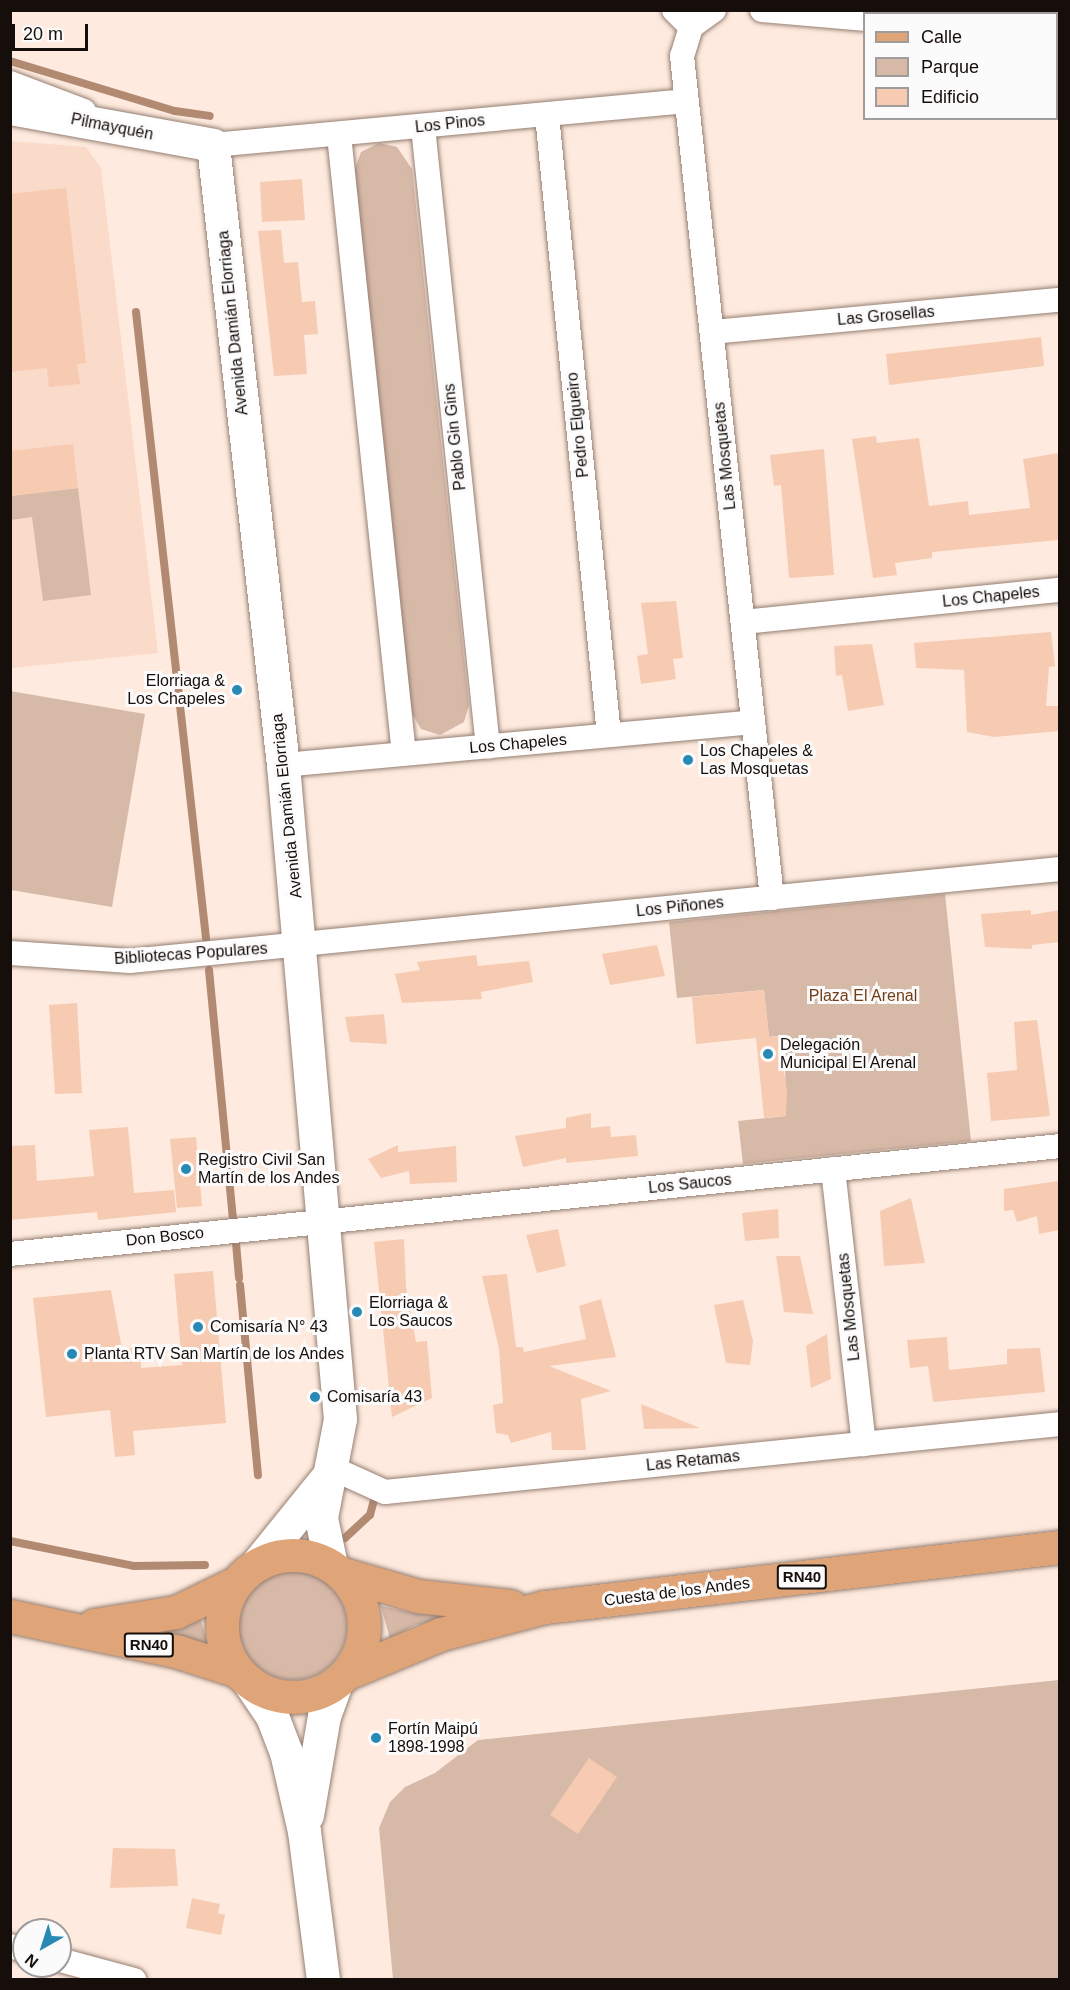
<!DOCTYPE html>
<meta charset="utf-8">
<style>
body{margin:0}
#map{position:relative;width:1070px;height:1990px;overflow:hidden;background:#feeade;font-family:Arial,sans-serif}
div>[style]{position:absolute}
.built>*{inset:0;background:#fadac8}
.green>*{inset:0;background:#d7b9a8}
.round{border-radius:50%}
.stream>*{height:8px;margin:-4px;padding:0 4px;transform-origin:4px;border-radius:4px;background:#b28a72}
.building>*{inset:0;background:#f6cbb2}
.roads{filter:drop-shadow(0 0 2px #957f72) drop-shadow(0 0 2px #957f72)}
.street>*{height:24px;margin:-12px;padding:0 12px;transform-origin:12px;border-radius:12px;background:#fff}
.secondary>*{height:33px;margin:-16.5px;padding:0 16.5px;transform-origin:16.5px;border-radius:16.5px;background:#fff}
.primary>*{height:33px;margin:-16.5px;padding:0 16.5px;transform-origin:16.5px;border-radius:16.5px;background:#dfa478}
.primary>.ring{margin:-16.5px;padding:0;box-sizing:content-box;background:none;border:33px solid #dfa478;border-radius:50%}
.dots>*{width:16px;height:16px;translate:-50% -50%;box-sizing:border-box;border:3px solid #fbfbfb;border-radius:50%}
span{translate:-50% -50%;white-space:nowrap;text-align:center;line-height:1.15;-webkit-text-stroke:6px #fbfbfb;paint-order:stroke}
.shield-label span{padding:2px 4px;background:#fbfbfb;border:2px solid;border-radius:4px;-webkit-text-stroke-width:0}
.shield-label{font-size:15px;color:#160e0a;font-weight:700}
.street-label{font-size:16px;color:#160e0a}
.poi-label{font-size:16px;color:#160e0a}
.right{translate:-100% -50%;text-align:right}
.left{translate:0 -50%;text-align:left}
.park-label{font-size:16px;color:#733d18}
.frame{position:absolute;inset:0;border:12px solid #160e0a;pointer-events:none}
.legend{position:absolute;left:863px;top:12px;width:195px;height:108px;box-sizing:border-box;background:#fbfbfb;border:2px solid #9f9c9b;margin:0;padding:8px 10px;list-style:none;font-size:18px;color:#160e0a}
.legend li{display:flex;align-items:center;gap:12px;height:30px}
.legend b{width:30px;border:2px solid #9f9c9b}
.north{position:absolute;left:12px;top:1918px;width:60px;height:60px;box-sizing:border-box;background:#fbfbfb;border:2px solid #9f9c9b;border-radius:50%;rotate:219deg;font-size:16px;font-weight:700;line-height:24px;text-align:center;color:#160e0a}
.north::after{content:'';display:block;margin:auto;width:21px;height:27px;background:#2889b4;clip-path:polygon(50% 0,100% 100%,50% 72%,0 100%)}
.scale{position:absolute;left:12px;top:24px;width:76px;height:27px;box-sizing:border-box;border:3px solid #160e0a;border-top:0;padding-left:8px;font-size:18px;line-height:21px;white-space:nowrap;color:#160e0a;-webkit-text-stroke:4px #fbfbfb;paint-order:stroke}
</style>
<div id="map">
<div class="built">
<i style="clip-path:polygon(10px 141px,86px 147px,101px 168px,158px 653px,11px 668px)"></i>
</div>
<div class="green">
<i style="clip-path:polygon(379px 143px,397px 147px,412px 169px,469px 705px,464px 722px,440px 735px,421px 729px,411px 712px,354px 171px,361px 152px)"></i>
<i style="clip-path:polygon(78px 488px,91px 595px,43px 601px,32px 517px,11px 520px,10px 496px)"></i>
<i style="clip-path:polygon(10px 691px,145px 714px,112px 907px,11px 890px)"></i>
<i style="clip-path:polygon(945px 894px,971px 1141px,743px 1164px,738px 1121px,786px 1116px,785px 1065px,778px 1036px,769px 1037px,764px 990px,677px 998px,669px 922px)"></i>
<i class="round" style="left:239px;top:1572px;width:108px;height:108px"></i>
<i style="clip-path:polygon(381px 1606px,419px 1614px,461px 1615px,415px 1625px,390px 1639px)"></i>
<i style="clip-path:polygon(200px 1617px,210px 1652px,152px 1630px)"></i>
<i style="clip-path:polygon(1059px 1680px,1059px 1979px,393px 1979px,379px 1828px,390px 1802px,405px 1787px,435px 1773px,478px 1740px)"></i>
</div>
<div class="stream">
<i style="left:10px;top:61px;width:172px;rotate:16.9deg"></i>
<i style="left:175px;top:111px;width:35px;rotate:8deg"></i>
<i style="left:136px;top:312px;width:630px;rotate:83.62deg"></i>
<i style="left:209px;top:970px;width:248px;rotate:84.5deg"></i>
<i style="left:236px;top:1243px;width:35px;rotate:85deg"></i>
<i style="left:240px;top:1285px;width:191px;rotate:84.6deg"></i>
<i style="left:345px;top:1538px;width:34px;rotate:-43deg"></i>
<i style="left:370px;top:1515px;width:24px;rotate:-75deg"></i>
<i style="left:10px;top:1541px;width:126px;rotate:11.4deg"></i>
<i style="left:134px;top:1566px;width:71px;rotate:-0.8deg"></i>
</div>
<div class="building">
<i style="clip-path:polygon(302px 179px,305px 220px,262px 222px,260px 182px)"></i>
<i style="clip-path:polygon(66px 188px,86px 363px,77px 364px,80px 384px,49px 387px,47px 368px,10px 372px,10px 194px)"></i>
<i style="clip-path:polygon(281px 230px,284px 263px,298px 262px,302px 302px,315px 301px,318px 334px,304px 335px,307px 374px,274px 376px,258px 231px)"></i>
<i style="clip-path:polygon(1041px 337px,1044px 366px,889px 385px,886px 354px)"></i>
<i style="clip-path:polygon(876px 436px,877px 443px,919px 438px,929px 506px,968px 501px,969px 515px,1030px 508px,1023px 459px,1059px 453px,1059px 540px,932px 552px,932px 558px,895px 563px,897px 575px,873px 578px,852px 439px)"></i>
<i style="clip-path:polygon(73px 444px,78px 488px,10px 496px,10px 451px)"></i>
<i style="clip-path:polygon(824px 449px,834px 575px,789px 578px,781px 485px,774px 486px,770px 455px)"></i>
<i style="clip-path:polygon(676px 601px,683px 658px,673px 659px,676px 679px,641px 684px,637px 656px,648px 654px,641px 603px)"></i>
<i style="clip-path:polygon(1051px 632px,1055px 666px,1049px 667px,1046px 706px,1059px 706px,1059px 731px,994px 737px,967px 732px,964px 670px,916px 668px,914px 643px)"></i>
<i style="clip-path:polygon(872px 644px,884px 705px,848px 711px,842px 675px,836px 676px,834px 646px)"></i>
<i style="clip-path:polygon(1031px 910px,1031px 915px,1059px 910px,1059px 942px,1032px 945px,1032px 949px,985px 947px,981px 914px)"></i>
<i style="clip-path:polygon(657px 945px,665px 976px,610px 985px,602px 954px)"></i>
<i style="clip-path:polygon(476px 955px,478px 966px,529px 961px,533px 982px,481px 992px,482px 999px,402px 1003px,395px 974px,420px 970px,417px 962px)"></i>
<i style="clip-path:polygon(764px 990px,769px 1037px,778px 1036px,787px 1091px,786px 1116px,764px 1118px,756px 1038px,696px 1044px,692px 997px)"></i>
<i style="clip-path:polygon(77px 1003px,82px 1093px,55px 1094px,49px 1005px)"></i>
<i style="clip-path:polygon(384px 1014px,387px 1044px,350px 1042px,345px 1017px)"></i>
<i style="clip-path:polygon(1037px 1020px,1050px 1116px,991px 1121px,987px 1073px,1017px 1070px,1014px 1022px)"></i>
<i style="clip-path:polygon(591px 1113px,591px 1128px,610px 1126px,611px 1137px,636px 1135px,638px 1156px,566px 1163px,566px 1158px,523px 1167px,515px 1136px,566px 1128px,566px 1118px)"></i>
<i style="clip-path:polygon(128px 1127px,134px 1193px,174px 1190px,176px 1212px,98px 1220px,97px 1212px,10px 1220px,10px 1146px,35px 1145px,37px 1181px,94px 1176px,89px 1130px)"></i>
<i style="clip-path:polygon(196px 1137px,202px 1206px,177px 1208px,170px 1139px)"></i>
<i style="clip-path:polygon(398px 1145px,398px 1152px,456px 1146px,457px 1182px,410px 1184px,409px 1171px,381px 1178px,368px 1159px)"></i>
<i style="clip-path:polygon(1058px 1181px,1059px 1230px,1039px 1234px,1037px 1216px,1017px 1222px,1013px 1210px,1004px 1211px,1004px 1189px)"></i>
<i style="clip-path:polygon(911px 1198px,925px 1263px,884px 1266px,880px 1211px)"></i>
<i style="clip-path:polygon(778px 1209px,779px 1238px,745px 1241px,742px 1213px)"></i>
<i style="clip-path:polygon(558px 1229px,566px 1266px,537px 1273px,526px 1235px)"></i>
<i style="clip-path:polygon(404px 1239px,406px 1287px,416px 1342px,427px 1341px,432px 1398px,392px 1417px,374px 1242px)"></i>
<i style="clip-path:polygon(776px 1256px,800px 1256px,813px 1314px,784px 1312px)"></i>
<i style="clip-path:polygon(213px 1271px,226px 1423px,133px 1431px,135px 1455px,115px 1457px,110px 1410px,46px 1417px,33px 1298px,111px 1290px,122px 1349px,140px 1347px,141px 1368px,182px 1365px,174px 1274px)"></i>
<i style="clip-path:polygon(507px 1274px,516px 1347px,523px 1347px,524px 1352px,586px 1339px,579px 1306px,601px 1299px,616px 1357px,549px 1366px,611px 1391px,581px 1399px,586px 1450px,552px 1450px,551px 1432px,511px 1443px,508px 1435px,496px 1433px,493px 1405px,503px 1403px,499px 1349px,482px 1276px)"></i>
<i style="clip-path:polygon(743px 1300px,753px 1341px,750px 1365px,726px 1363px,714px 1305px)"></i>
<i style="clip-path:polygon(827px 1334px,831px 1379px,811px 1388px,806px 1346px)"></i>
<i style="clip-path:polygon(947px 1337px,949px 1370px,1007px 1364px,1007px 1349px,1040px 1348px,1045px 1392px,933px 1402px,928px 1366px,910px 1368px,907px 1340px)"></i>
<i style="clip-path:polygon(641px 1404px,700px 1428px,644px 1429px)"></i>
<i style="clip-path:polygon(589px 1758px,617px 1777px,578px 1834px,550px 1815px)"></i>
<i style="clip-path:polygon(113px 1848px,175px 1849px,178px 1886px,110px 1888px)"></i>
<i style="clip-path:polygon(192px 1898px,220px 1904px,218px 1913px,225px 1915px,221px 1935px,186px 1928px)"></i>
</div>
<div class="roads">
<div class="street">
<i style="left:674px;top:10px;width:24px;rotate:45deg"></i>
<i style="left:714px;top:10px;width:29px;rotate:144deg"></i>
<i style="left:691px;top:27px;width:30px;rotate:107deg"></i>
<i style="left:682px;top:56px;width:847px;rotate:83.9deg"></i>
<i style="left:762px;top:10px;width:102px;rotate:5deg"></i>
<i style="left:1056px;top:35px;width:4px;rotate:14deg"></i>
<i style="left:10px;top:83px;width:79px;rotate:20.7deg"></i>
<i style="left:547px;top:115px;width:623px;rotate:84.29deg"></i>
<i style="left:423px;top:127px;width:623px;rotate:84.02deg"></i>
<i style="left:339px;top:135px;width:622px;rotate:84.01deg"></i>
<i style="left:213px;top:145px;width:476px;rotate:-5.3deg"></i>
<i style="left:712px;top:332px;width:349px;rotate:-5.3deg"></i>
<i style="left:743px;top:622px;width:319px;rotate:-5.8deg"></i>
<i style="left:283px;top:765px;width:472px;rotate:-5.2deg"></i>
<i style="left:10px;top:953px;width:120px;rotate:3.8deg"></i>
<i style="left:130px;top:961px;width:935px;rotate:-5.65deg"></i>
<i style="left:833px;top:1169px;width:277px;rotate:83.6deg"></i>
<i style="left:10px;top:1254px;width:1056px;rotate:-5.87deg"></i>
<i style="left:332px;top:1468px;width:58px;rotate:24.4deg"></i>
<i style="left:385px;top:1492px;width:678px;rotate:-5.75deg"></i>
<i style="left:10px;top:1946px;width:15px;rotate:16deg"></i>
<i style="left:60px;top:1960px;width:77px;rotate:15.1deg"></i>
</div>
<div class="secondary">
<i style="left:10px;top:108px;width:206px;rotate:10.3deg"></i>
<i style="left:213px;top:145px;width:624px;rotate:83.56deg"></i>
<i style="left:283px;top:765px;width:656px;rotate:85.02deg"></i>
<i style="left:340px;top:1419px;width:101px;rotate:100.9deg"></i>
<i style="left:321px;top:1518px;width:48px;rotate:78deg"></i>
<i style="left:257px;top:1564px;width:108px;rotate:-51deg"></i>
<i style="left:249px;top:1682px;width:41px;rotate:55.9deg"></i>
<i style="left:272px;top:1716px;width:39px;rotate:69deg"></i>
<i style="left:286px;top:1752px;width:81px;rotate:77.2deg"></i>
<i style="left:304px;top:1831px;width:150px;rotate:82.7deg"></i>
<i style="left:307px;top:1815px;width:100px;rotate:-80.3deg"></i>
<i style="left:324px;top:1716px;width:35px;rotate:-70deg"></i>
</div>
<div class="primary">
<i class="ring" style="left:222px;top:1555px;width:109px;height:109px"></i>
<i style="left:343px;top:1574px;width:78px;rotate:16.3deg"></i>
<i style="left:418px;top:1596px;width:93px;rotate:6.2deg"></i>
<i style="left:10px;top:1616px;width:173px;rotate:12deg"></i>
<i style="left:179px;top:1652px;width:62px;rotate:17.9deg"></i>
<i style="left:94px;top:1625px;width:83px;rotate:-9deg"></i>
<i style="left:176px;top:1612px;width:64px;rotate:-25.8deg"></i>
<i style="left:347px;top:1673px;width:102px;rotate:-22.5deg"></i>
<i style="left:441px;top:1634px;width:107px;rotate:-14.6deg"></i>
<i style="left:545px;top:1607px;width:518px;rotate:-6.65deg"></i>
</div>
</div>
<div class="dots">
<i style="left:237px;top:690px;background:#2889b4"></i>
<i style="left:688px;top:760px;background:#2889b4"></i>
<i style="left:768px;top:1054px;background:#2889b4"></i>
<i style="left:186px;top:1169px;background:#2889b4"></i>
<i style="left:357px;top:1312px;background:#2889b4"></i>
<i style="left:198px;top:1327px;background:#2889b4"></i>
<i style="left:72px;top:1354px;background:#2889b4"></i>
<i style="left:315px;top:1397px;background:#2889b4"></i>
<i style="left:376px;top:1738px;background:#2889b4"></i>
</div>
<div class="shield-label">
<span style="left:802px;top:1577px">RN40</span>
<span style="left:149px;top:1645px">RN40</span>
</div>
<div class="street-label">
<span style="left:450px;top:124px;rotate:-6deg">Los Pinos</span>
<span style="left:112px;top:127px;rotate:11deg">Pilmayquén</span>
<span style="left:886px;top:316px;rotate:-5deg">Las Grosellas</span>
<span style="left:233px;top:323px;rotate:-96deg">Avenida Damián Elorriaga</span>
<span style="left:578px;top:425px;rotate:-96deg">Pedro Elgueiro</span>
<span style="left:455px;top:437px;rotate:-96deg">Pablo Gin Gins</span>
<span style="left:725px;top:456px;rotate:-96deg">Las Mosquetas</span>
<span style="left:991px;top:597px;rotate:-6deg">Los Chapeles</span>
<span style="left:518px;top:744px;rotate:-5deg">Los Chapeles</span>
<span style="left:287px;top:806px;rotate:-96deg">Avenida Damián Elorriaga</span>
<span style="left:680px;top:907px;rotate:-6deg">Los Piñones</span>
<span style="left:191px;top:954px;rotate:-4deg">Bibliotecas Populares</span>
<span style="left:690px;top:1184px;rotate:-6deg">Los Saucos</span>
<span style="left:165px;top:1237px;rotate:-6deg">Don Bosco</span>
<span style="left:849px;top:1307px;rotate:-96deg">Las Mosquetas</span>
<span style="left:693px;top:1461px;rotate:-6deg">Las Retamas</span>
<span style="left:677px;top:1592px;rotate:-7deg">Cuesta de los Andes</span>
</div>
<div class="poi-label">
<span class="right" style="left:225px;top:690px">Elorriaga &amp;<br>Los Chapeles</span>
<span class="left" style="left:700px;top:760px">Los Chapeles &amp;<br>Las Mosquetas</span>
<span class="left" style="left:780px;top:1054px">Delegación<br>Municipal El Arenal</span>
<span class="left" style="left:198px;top:1169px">Registro Civil San<br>Martín de los Andes</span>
<span class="left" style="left:369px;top:1312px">Elorriaga &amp;<br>Los Saucos</span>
<span class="left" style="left:210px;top:1327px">Comisaría N° 43</span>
<span class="left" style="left:84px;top:1354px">Planta RTV San Martín de los Andes</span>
<span class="left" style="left:327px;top:1397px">Comisaría 43</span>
<span class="left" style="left:388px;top:1738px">Fortín Maipú<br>1898-1998</span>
</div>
<div class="park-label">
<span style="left:863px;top:996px">Plaza El Arenal</span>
</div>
<div class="frame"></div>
<ul class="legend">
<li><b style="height:8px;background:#dfa478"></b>Calle</li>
<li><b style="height:16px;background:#d7b9a8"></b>Parque</li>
<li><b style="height:16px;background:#f6cbb2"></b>Edificio</li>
</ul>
<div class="north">N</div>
<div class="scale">20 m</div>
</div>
